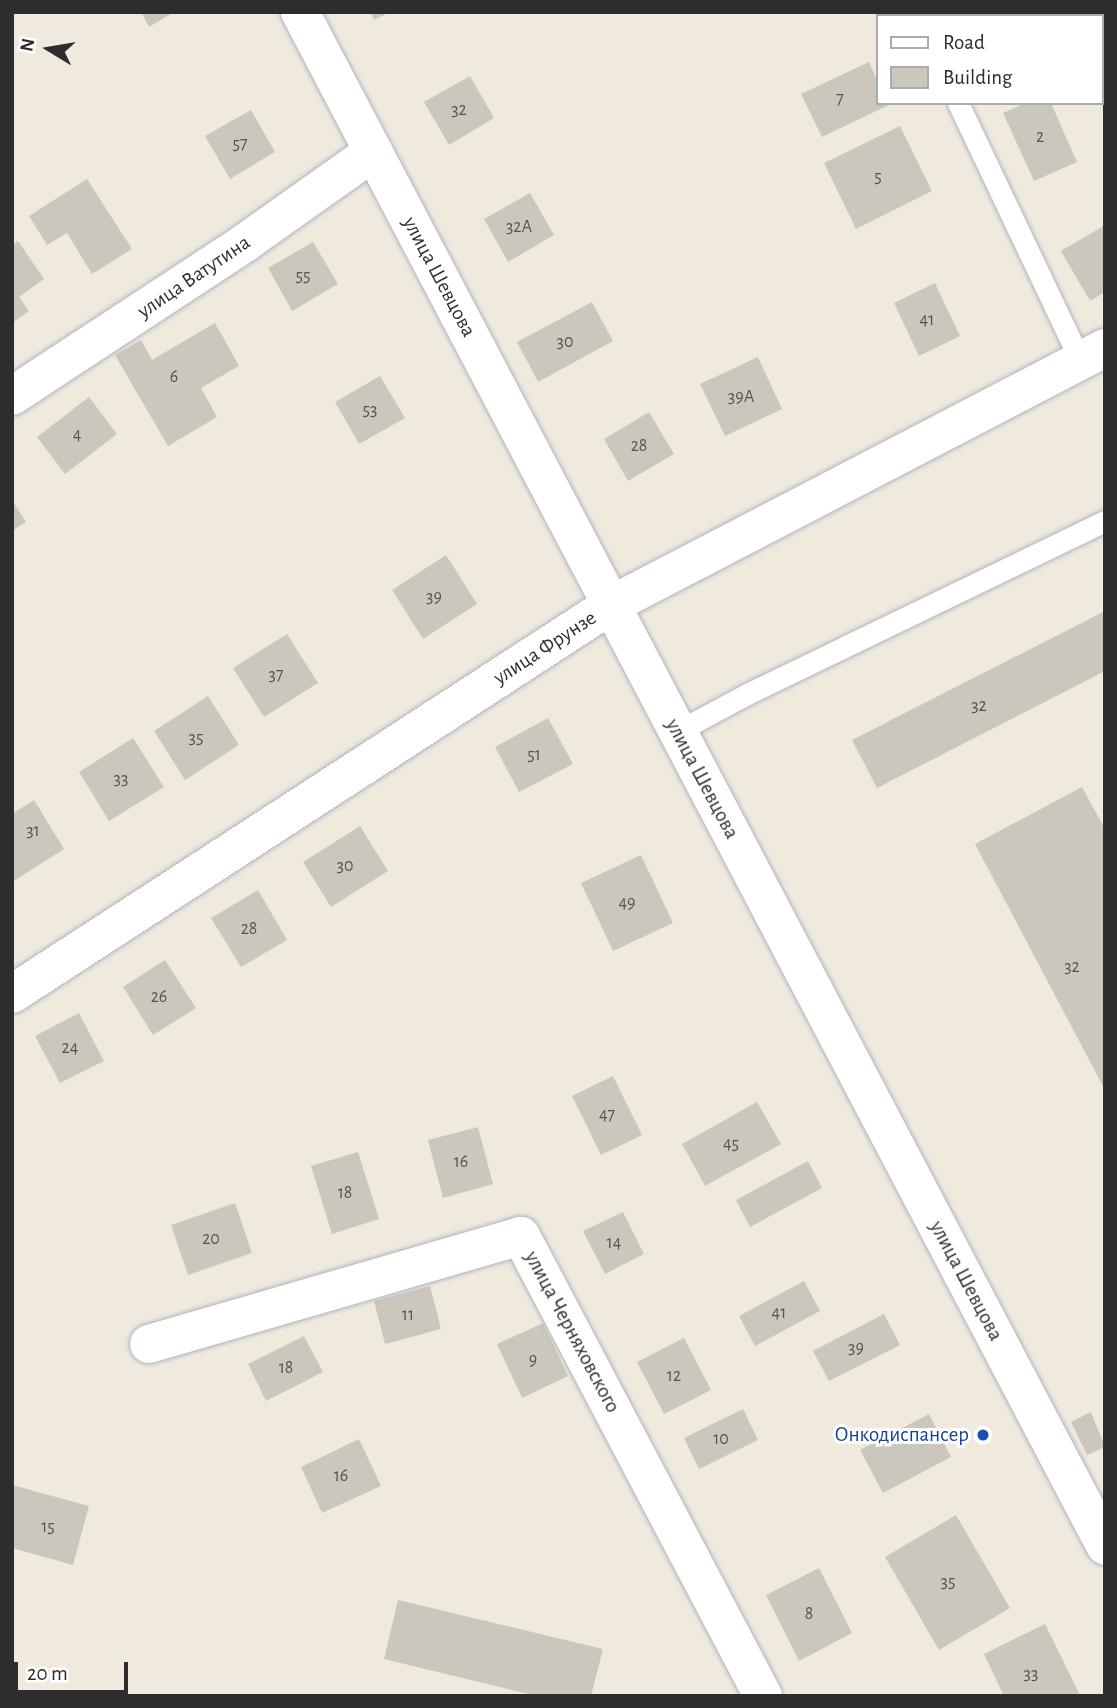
<!DOCTYPE html>
<meta charset="utf-8">
<style>
body{margin:0}
#map{position:relative;width:1117px;height:1708px;overflow:hidden;background:#f0eade;font-family:"Alegreya Sans",sans-serif}
div>[style]{position:absolute}
.building>*{inset:0;background:#cbc7bd}
.roads{filter:drop-shadow(0 0 2px #b2b3c2) drop-shadow(0 0 2px #b2b3c2)}
.lane>*{height:21px;margin:-10.5px;padding:0 10.5px;transform-origin:10.5px;border-radius:10.5px;background:#fff}
.street>*{height:38px;margin:-19px;padding:0 19px;transform-origin:19px;border-radius:19px;background:#fff}
.secondary>*{height:38px;margin:-19px;padding:0 19px;transform-origin:19px;border-radius:19px;background:#fff}
.dots>*{width:19px;height:19px;translate:-50% -50%;box-sizing:border-box;border:4px solid #fff;border-radius:50%}
span{translate:-50% -50%;white-space:nowrap;text-align:center;line-height:1.15;-webkit-text-stroke:6px #fff;paint-order:stroke}
.number-label{font-size:18px;color:#545451}
.number-label span{-webkit-text-stroke-width:0}
.street-label{font-size:21px;color:#2d2d2d}
.transit-label{font-size:21px;color:#164399}
.right{translate:-100% -50%;text-align:right}
.frame{position:absolute;inset:0;border:14px solid #2d2d2d;pointer-events:none}
.legend{position:absolute;left:876px;top:14px;width:228px;height:91px;box-sizing:border-box;background:#fff;border:2px solid #ababab;margin:0;padding:9px 12px;list-style:none;font-size:21px;color:#2d2d2d}
.legend li{display:flex;align-items:center;gap:14px;height:35px}
.legend b{width:35px;border:2px solid #ababab}
.north{position:absolute;left:14px;top:14px;width:70px;height:70px;-webkit-text-stroke:5px #fff;paint-order:stroke;rotate:281deg;font-size:19px;font-weight:700;line-height:28px;text-align:center;color:#2d2d2d}
.north::after{content:'';display:block;margin:auto;width:24px;height:32px;background:#2d2d2d;clip-path:polygon(50% 0,100% 100%,50% 72%,0 100%)}
.scale{position:absolute;left:14px;top:1662px;width:114px;height:32px;box-sizing:border-box;border:4px solid #2d2d2d;border-top:0;padding-left:9px;font-size:21px;line-height:24px;white-space:nowrap;color:#2d2d2d;-webkit-text-stroke:5px #fff;paint-order:stroke}
</style>
<div id="map">
<div class="building">
<i style="clip-path:polygon(141px 12px,174px 12px,149px 27px)"></i>
<i style="clip-path:polygon(370px 12px,390px 12px,374px 20px)"></i>
<i style="clip-path:polygon(943px 12px,995px 12px,996px 16px,944px 16px)"></i>
<i style="clip-path:polygon(869px 62px,877px 80px,877px 103px,893px 103px,822px 137px,801px 94px)"></i>
<i style="clip-path:polygon(470px 76px,494px 118px,449px 145px,424px 102px)"></i>
<i style="clip-path:polygon(1025px 103px,1051px 103px,1077px 162px,1034px 181px,1003px 113px)"></i>
<i style="clip-path:polygon(251px 110px,275px 152px,230px 179px,205px 136px)"></i>
<i style="clip-path:polygon(900px 126px,932px 191px,856px 229px,824px 163px)"></i>
<i style="clip-path:polygon(87px 179px,132px 249px,92px 274px,67px 233px,47px 245px,29px 216px)"></i>
<i style="clip-path:polygon(530px 193px,554px 235px,508px 262px,484px 219px)"></i>
<i style="clip-path:polygon(1105px 225px,1105px 292px,1090px 301px,1061px 251px)"></i>
<i style="clip-path:polygon(18px 241px,44px 279px,19px 297px,29px 311px,12px 323px,12px 245px)"></i>
<i style="clip-path:polygon(313px 242px,338px 284px,292px 311px,268px 268px)"></i>
<i style="clip-path:polygon(935px 283px,960px 336px,919px 356px,894px 303px)"></i>
<i style="clip-path:polygon(592px 302px,613px 341px,538px 382px,517px 342px)"></i>
<i style="clip-path:polygon(215px 323px,239px 366px,201px 388px,217px 417px,168px 446px,115px 355px,141px 340px,152px 360px)"></i>
<i style="clip-path:polygon(758px 357px,782px 409px,725px 436px,700px 384px)"></i>
<i style="clip-path:polygon(380px 376px,405px 418px,359px 444px,335px 402px)"></i>
<i style="clip-path:polygon(89px 397px,117px 434px,65px 474px,37px 437px)"></i>
<i style="clip-path:polygon(649px 412px,674px 454px,628px 481px,604px 439px)"></i>
<i style="clip-path:polygon(12px 500px,26px 522px,12px 531px)"></i>
<i style="clip-path:polygon(446px 555px,477px 604px,423px 639px,392px 590px)"></i>
<i style="clip-path:polygon(1105px 611px,1105px 671px,877px 788px,852px 740px)"></i>
<i style="clip-path:polygon(287px 634px,318px 683px,264px 717px,233px 668px)"></i>
<i style="clip-path:polygon(208px 696px,239px 745px,185px 780px,154px 731px)"></i>
<i style="clip-path:polygon(548px 718px,573px 764px,519px 792px,495px 747px)"></i>
<i style="clip-path:polygon(133px 738px,164px 787px,109px 821px,79px 772px)"></i>
<i style="clip-path:polygon(1082px 787px,1105px 829px,1105px 1090px,975px 844px)"></i>
<i style="clip-path:polygon(34px 800px,64px 849px,12px 882px,12px 814px)"></i>
<i style="clip-path:polygon(360px 826px,388px 871px,331px 907px,303px 862px)"></i>
<i style="clip-path:polygon(641px 855px,673px 923px,613px 951px,581px 883px)"></i>
<i style="clip-path:polygon(258px 890px,287px 940px,241px 967px,211px 918px)"></i>
<i style="clip-path:polygon(165px 960px,196px 1008px,153px 1035px,123px 987px)"></i>
<i style="clip-path:polygon(79px 1013px,104px 1061px,60px 1083px,35px 1036px)"></i>
<i style="clip-path:polygon(613px 1076px,642px 1135px,601px 1155px,572px 1096px)"></i>
<i style="clip-path:polygon(757px 1102px,781px 1144px,705px 1186px,682px 1144px)"></i>
<i style="clip-path:polygon(478px 1127px,493px 1184px,443px 1198px,428px 1140px)"></i>
<i style="clip-path:polygon(358px 1152px,379px 1219px,332px 1234px,311px 1166px)"></i>
<i style="clip-path:polygon(808px 1161px,822px 1188px,750px 1227px,736px 1200px)"></i>
<i style="clip-path:polygon(235px 1203px,252px 1253px,188px 1275px,171px 1225px)"></i>
<i style="clip-path:polygon(623px 1212px,644px 1254px,605px 1274px,583px 1231px)"></i>
<i style="clip-path:polygon(804px 1281px,820px 1311px,755px 1346px,739px 1316px)"></i>
<i style="clip-path:polygon(430px 1286px,441px 1329px,385px 1344px,374px 1301px)"></i>
<i style="clip-path:polygon(884px 1314px,900px 1345px,829px 1381px,813px 1351px)"></i>
<i style="clip-path:polygon(543px 1323px,568px 1376px,522px 1398px,497px 1344px)"></i>
<i style="clip-path:polygon(304px 1336px,323px 1372px,266px 1401px,248px 1364px)"></i>
<i style="clip-path:polygon(684px 1338px,711px 1390px,664px 1414px,637px 1362px)"></i>
<i style="clip-path:polygon(743px 1409px,758px 1440px,699px 1469px,684px 1438px)"></i>
<i style="clip-path:polygon(1091px 1412px,1105px 1447px,1087px 1455px,1071px 1422px)"></i>
<i style="clip-path:polygon(929px 1414px,951px 1457px,883px 1493px,860px 1450px)"></i>
<i style="clip-path:polygon(359px 1439px,381px 1486px,322px 1513px,301px 1467px)"></i>
<i style="clip-path:polygon(12px 1485px,89px 1506px,73px 1565px,12px 1548px)"></i>
<i style="clip-path:polygon(956px 1515px,1010px 1608px,939px 1650px,885px 1557px)"></i>
<i style="clip-path:polygon(819px 1568px,852px 1633px,799px 1661px,766px 1595px)"></i>
<i style="clip-path:polygon(398px 1600px,603px 1649px,591px 1696px,537px 1696px,384px 1659px)"></i>
<i style="clip-path:polygon(1045px 1624px,1079px 1693px,1073px 1696px,1004px 1696px,984px 1654px)"></i>
</div>
<div class="roads">
<div class="lane">
<i style="left:915px;top:12px;width:4px;rotate:63deg"></i>
<i style="left:958px;top:103px;width:284px;rotate:64.6deg"></i>
<i style="left:678px;top:731px;width:78px;rotate:-28.2deg"></i>
<i style="left:747px;top:694px;width:398px;rotate:-25.8deg"></i>
</div>
<div class="street">
<i style="left:12px;top:396px;width:280px;rotate:-33.3deg"></i>
<i style="left:246px;top:242px;width:156px;rotate:-35.3deg"></i>
<i style="left:611px;top:605px;width:557px;rotate:-27.49deg"></i>
<i style="left:149px;top:1344px;width:387px;rotate:-16.2deg"></i>
<i style="left:521px;top:1236px;width:520px;rotate:62.25deg"></i>
</div>
<div class="secondary">
<i style="left:300px;top:12px;width:1732px;rotate:62.3deg"></i>
<i style="left:12px;top:994px;width:714px;rotate:-33deg"></i>
</div>
</div>
<div class="dots">
<i style="left:983px;top:1435px;background:#1a4fb4"></i>
</div>
<div class="number-label">
<span style="left:840px;top:99px">7</span>
<span style="left:459px;top:110px">32</span>
<span style="left:1040px;top:137px">2</span>
<span style="left:240px;top:144px">57</span>
<span style="left:878px;top:177px">5</span>
<span style="left:519px;top:227px">32А</span>
<span style="left:303px;top:276px">55</span>
<span style="left:927px;top:320px">41</span>
<span style="left:565px;top:342px">30</span>
<span style="left:174px;top:377px">6</span>
<span style="left:741px;top:397px">39А</span>
<span style="left:370px;top:410px">53</span>
<span style="left:77px;top:435px">4</span>
<span style="left:639px;top:446px">28</span>
<span style="left:434px;top:597px">39</span>
<span style="left:276px;top:675px">37</span>
<span style="left:979px;top:706px">32</span>
<span style="left:196px;top:738px">35</span>
<span style="left:534px;top:755px">51</span>
<span style="left:121px;top:779px">33</span>
<span style="left:33px;top:831px">31</span>
<span style="left:345px;top:866px">30</span>
<span style="left:627px;top:903px">49</span>
<span style="left:249px;top:929px">28</span>
<span style="left:1072px;top:967px">32</span>
<span style="left:159px;top:997px">26</span>
<span style="left:70px;top:1048px">24</span>
<span style="left:607px;top:1115px">47</span>
<span style="left:731px;top:1144px">45</span>
<span style="left:461px;top:1162px">16</span>
<span style="left:345px;top:1193px">18</span>
<span style="left:211px;top:1239px">20</span>
<span style="left:614px;top:1243px">14</span>
<span style="left:779px;top:1313px">41</span>
<span style="left:408px;top:1315px">11</span>
<span style="left:856px;top:1348px">39</span>
<span style="left:533px;top:1360px">9</span>
<span style="left:286px;top:1368px">18</span>
<span style="left:674px;top:1376px">12</span>
<span style="left:721px;top:1439px">10</span>
<span style="left:341px;top:1476px">16</span>
<span style="left:48px;top:1527px">15</span>
<span style="left:948px;top:1582px">35</span>
<span style="left:809px;top:1614px">8</span>
<span style="left:1031px;top:1674px">33</span>
</div>
<div class="street-label">
<span style="left:194px;top:277px;rotate:-34deg">улица Ватутина</span>
<span style="left:439px;top:277px;rotate:62deg">улица Шевцова</span>
<span style="left:545px;top:648px;rotate:-33deg">улица Фрунзе</span>
<span style="left:702px;top:779px;rotate:62deg">улица Шевцова</span>
<span style="left:966px;top:1281px;rotate:62deg">улица Шевцова</span>
<span style="left:572px;top:1332px;rotate:62deg">улица Черняховского</span>
</div>
<div class="transit-label">
<span class="right" style="left:969px;top:1435px">Онкодиспансер</span>
</div>
<div class="frame"></div>
<ul class="legend">
<li><b style="height:9px;background:#fff"></b>Road</li>
<li><b style="height:19px;background:#cbc7bd"></b>Building</li>
</ul>
<div class="north">N</div>
<div class="scale">20 m</div>
</div>
